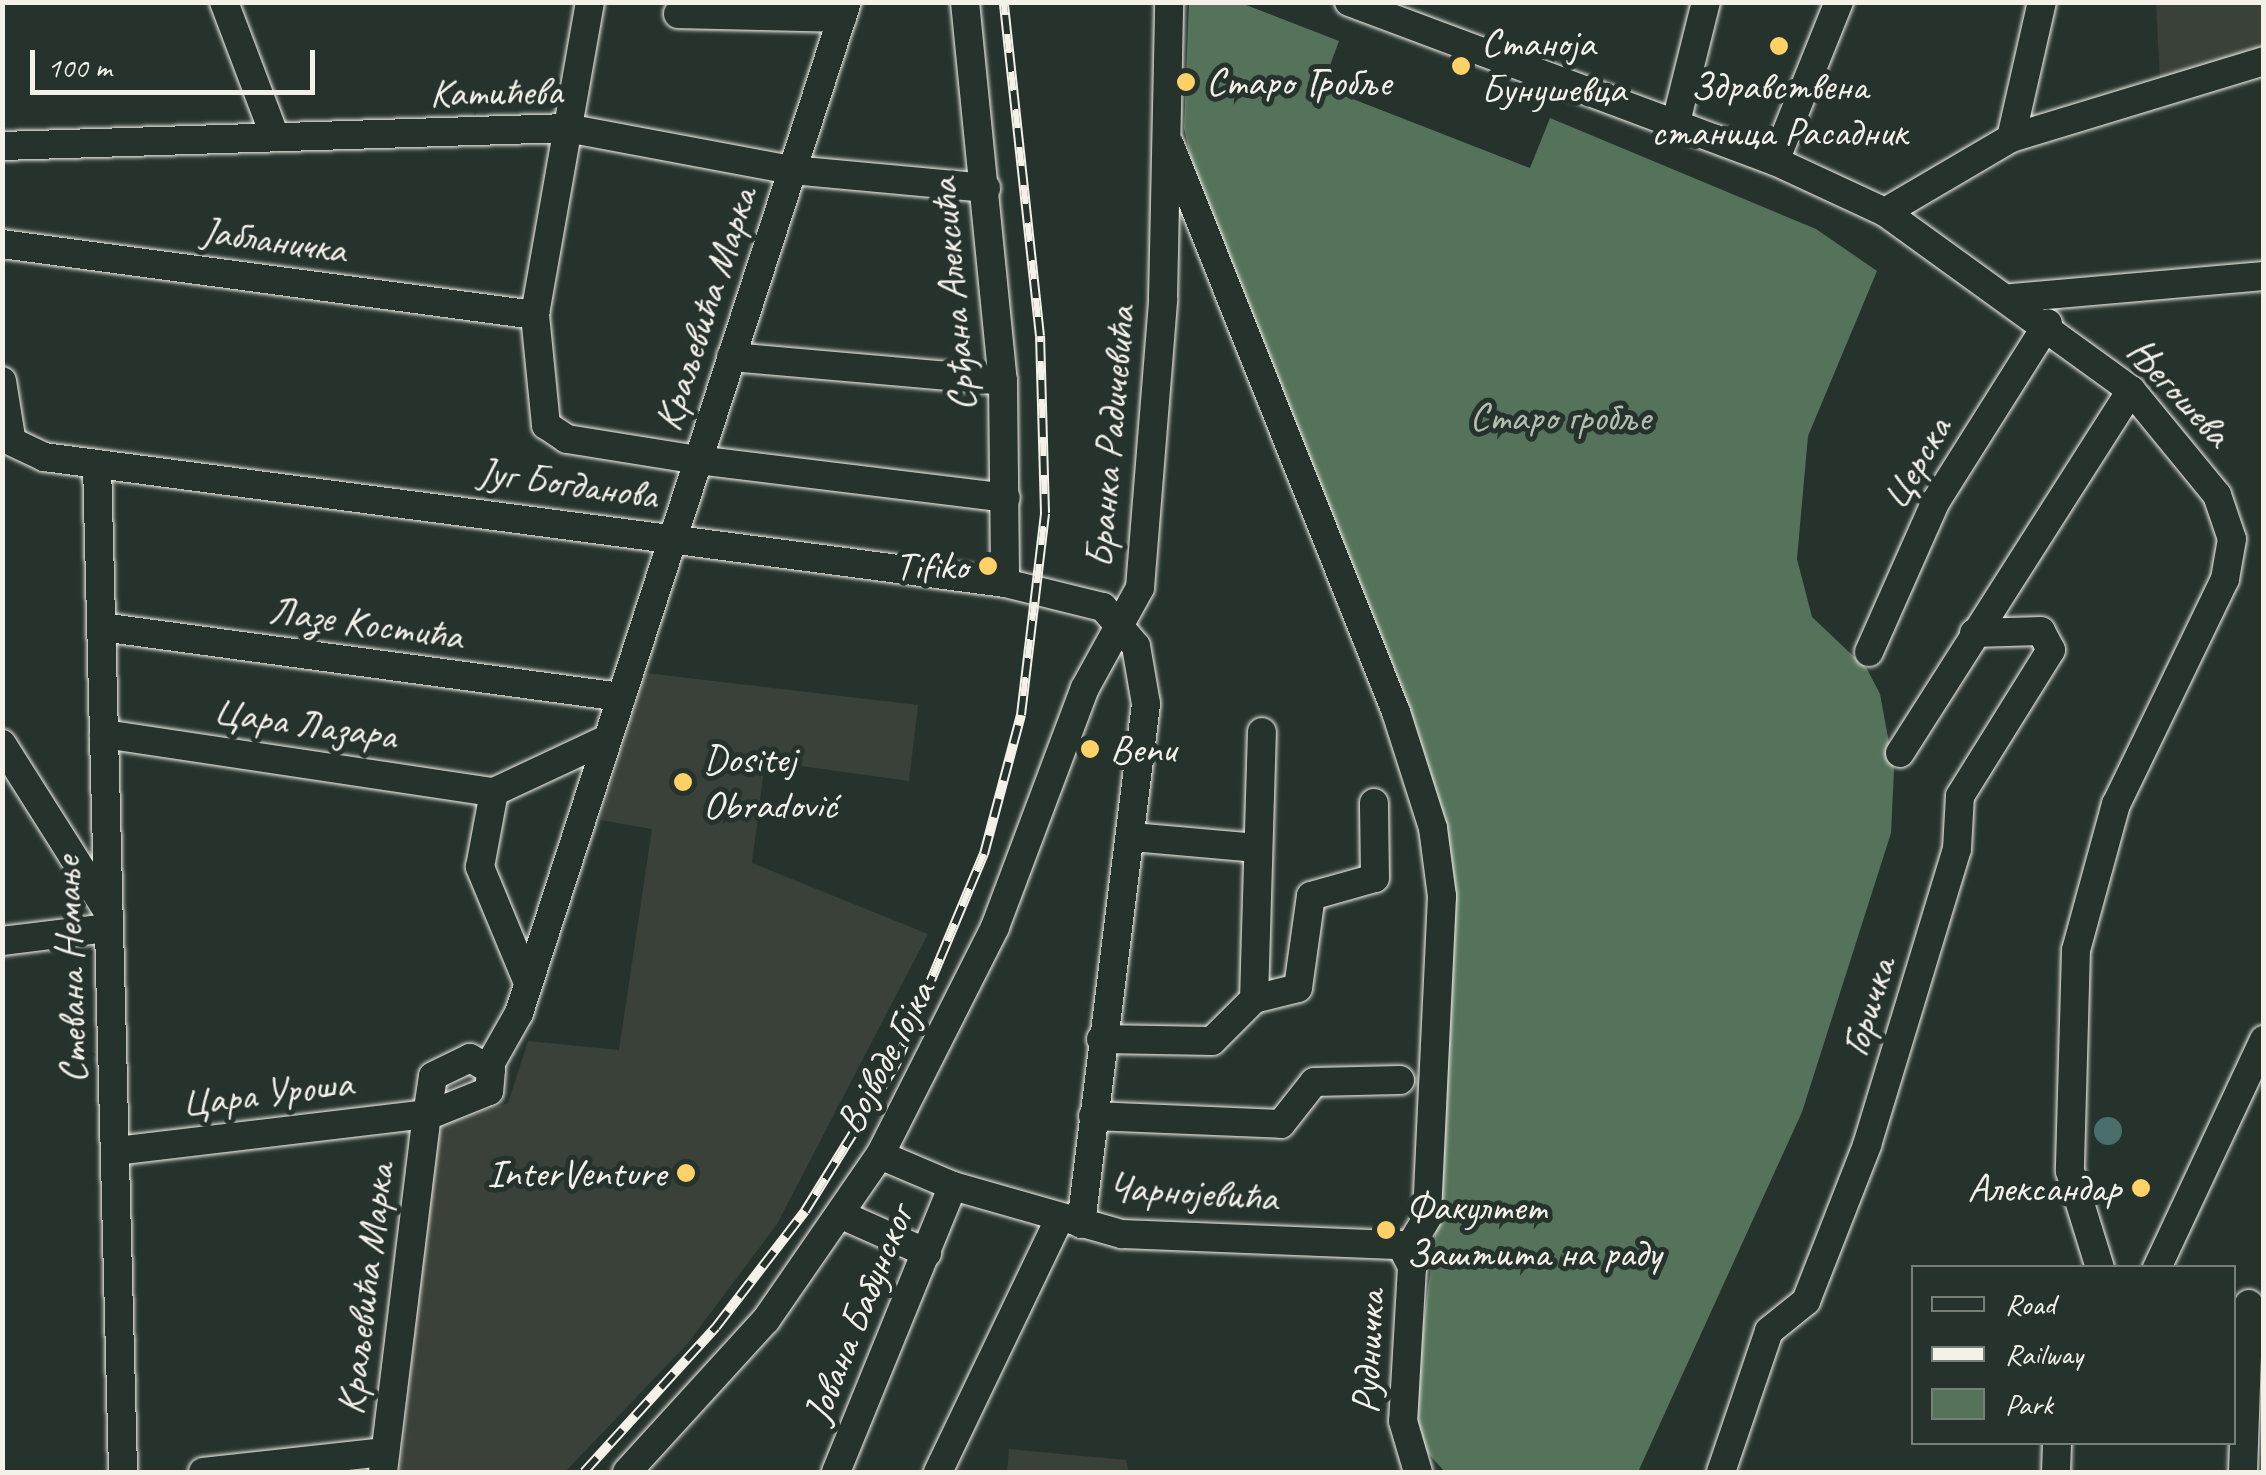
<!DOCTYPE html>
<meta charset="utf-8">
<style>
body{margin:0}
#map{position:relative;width:2266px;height:1475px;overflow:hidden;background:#26332d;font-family:Caveat,sans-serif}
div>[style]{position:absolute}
.built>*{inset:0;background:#3a4138}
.green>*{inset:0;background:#55735b}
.water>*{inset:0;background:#496e6c}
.round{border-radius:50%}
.roads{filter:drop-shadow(0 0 2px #f4f1e8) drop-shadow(0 0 2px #f4f1e8)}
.minor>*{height:28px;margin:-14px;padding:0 14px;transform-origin:14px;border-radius:14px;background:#26332d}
.rail>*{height:10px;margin-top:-5px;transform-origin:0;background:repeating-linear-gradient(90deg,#26332d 0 19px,#f4f1e8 0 38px);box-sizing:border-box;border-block:2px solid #f4f1e8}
.dots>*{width:28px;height:28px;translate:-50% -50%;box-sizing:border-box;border:5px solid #26332d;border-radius:50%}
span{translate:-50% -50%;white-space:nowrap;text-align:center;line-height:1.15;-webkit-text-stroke:10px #26332d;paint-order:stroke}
.poi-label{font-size:40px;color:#f4f1e8}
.left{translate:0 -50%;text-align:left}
.right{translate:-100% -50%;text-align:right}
.street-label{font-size:40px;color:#f4f1e8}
.park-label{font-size:40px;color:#b4bfb0}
.frame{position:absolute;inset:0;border:5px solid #f4f1e8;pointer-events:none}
.legend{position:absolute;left:1911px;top:1265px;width:325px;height:180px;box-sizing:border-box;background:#26332d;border:2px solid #787f78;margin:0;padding:12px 18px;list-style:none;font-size:30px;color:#f4f1e8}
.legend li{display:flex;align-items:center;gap:20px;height:50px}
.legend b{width:50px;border:2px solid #787f78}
.scale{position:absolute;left:30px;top:50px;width:285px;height:45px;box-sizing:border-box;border:5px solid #f4f1e8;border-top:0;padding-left:12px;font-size:30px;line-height:35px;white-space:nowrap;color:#f4f1e8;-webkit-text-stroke:8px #26332d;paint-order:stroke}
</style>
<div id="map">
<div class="built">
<i style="clip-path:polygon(2156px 3px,2263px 3px,2263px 47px,2160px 80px)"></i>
<i style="clip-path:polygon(646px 673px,918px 705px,909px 781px,765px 761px,752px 863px,928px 934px,777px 1224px,688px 1343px,565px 1472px,400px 1472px,436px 1139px,445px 1123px,508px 1103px,528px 1041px,619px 1050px,652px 829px,600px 820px)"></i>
<i style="clip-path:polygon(1009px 1449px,1126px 1460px,1129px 1472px,1007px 1472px)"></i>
</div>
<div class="green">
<i style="clip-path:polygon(1189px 3px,1241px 3px,1339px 41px,1322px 87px,1530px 168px,1550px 118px,1816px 229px,1877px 271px,1808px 436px,1797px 559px,1812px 617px,1867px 669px,1880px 694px,1894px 770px,1891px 833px,1802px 1112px,1638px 1472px,1445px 1472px,1417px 1441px,1413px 1400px,1441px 1191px,1449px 858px,1413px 718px,1201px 203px,1184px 128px)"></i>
</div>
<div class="water">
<i class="round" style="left:2094px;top:1117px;width:28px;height:28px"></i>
</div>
<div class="roads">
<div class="minor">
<i style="left:224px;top:2px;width:144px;rotate:69.3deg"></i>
<i style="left:590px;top:2px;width:318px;rotate:100deg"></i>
<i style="left:535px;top:315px;width:111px;rotate:84.3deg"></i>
<i style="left:546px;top:425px;width:25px;rotate:34deg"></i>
<i style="left:567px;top:439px;width:133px;rotate:9.1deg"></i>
<i style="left:698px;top:460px;width:310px;rotate:7deg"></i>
<i style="left:965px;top:2px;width:381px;rotate:84.3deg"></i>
<i style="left:1003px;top:381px;width:202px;rotate:89.4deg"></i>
<i style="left:1349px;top:2px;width:455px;rotate:20.5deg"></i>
<i style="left:1775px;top:161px;width:121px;rotate:24.9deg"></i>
<i style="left:1885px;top:212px;width:304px;rotate:35.9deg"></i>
<i style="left:2131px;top:390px;width:136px;rotate:50.7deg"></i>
<i style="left:2217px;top:495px;width:46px;rotate:71.2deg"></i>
<i style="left:2232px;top:539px;width:41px;rotate:99.9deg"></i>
<i style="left:2225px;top:579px;width:250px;rotate:115.8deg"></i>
<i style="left:2116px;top:804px;width:151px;rotate:105.3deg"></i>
<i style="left:2076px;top:950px;width:221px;rotate:91.6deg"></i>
<i style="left:2070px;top:1171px;width:102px;rotate:72.8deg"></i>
<i style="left:678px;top:14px;width:164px;rotate:1.4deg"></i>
<i style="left:1675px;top:126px;width:128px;rotate:-76deg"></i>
<i style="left:2011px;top:138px;width:139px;rotate:-77.2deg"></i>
<i style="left:1170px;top:145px;width:610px;rotate:68.27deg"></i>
<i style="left:1396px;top:712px;width:122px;rotate:72.3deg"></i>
<i style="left:1433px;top:828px;width:69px;rotate:82.5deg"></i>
<i style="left:1442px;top:896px;width:322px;rotate:92.7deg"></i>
<i style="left:1427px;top:1218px;width:37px;rotate:121deg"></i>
<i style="left:2px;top:146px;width:565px;rotate:-1.82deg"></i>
<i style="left:567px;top:128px;width:229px;rotate:10.6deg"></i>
<i style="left:792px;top:170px;width:195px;rotate:5.3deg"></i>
<i style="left:1775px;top:161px;width:171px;rotate:-68.1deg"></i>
<i style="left:1885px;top:212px;width:146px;rotate:-30.4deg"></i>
<i style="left:2011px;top:138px;width:264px;rotate:-16.9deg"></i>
<i style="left:2px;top:244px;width:538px;rotate:7.59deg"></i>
<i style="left:2012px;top:298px;width:253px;rotate:-5deg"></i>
<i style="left:731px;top:357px;width:273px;rotate:5deg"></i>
<i style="left:2px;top:381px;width:57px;rotate:80.9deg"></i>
<i style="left:2px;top:437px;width:47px;rotate:25.5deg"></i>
<i style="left:44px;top:457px;width:969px;rotate:7.47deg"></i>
<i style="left:1005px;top:583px;width:101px;rotate:13.8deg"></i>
<i style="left:1103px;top:607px;width:51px;rotate:49.8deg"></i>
<i style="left:1136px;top:646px;width:59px;rotate:80.2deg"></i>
<i style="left:1146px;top:704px;width:524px;rotate:97.13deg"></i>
<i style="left:97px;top:464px;width:1008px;rotate:88.52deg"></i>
<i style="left:101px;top:627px;width:525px;rotate:7.67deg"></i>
<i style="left:1869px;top:652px;width:165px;rotate:-66.1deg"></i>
<i style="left:1936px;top:501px;width:210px;rotate:-57.8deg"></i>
<i style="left:104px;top:734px;width:394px;rotate:8.5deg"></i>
<i style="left:2px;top:744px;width:196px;rotate:57.7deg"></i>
<i style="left:1900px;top:753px;width:430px;rotate:-57.5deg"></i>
<i style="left:1132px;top:837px;width:126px;rotate:5deg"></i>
<i style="left:2px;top:941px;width:107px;rotate:-7deg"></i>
<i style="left:528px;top:983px;width:126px;rotate:-112.5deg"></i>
<i style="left:480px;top:867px;width:76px;rotate:-79.4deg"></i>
<i style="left:494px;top:792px;width:125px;rotate:-25.1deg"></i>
<i style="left:1254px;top:999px;width:267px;rotate:-88.3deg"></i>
<i style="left:1101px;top:1039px;width:111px;rotate:1deg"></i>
<i style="left:1212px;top:1041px;width:59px;rotate:-45deg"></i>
<i style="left:1254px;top:999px;width:45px;rotate:-14deg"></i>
<i style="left:1298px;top:988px;width:93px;rotate:-82deg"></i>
<i style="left:1311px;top:896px;width:66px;rotate:-15.7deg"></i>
<i style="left:1375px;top:878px;width:75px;rotate:-90.8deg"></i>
<i style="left:470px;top:1058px;width:24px;rotate:30deg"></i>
<i style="left:491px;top:1070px;width:21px;rotate:95deg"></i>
<i style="left:489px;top:1091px;width:67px;rotate:158deg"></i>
<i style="left:427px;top:1116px;width:40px;rotate:-81.5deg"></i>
<i style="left:433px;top:1076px;width:41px;rotate:-25.9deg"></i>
<i style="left:489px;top:1066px;width:61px;rotate:-60.5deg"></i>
<i style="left:519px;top:1013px;width:1063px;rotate:-72.03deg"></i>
<i style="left:1093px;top:1116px;width:188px;rotate:2.4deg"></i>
<i style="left:1281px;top:1124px;width:53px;rotate:-51.8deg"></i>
<i style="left:1314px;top:1082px;width:86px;rotate:-1.3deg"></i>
<i style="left:116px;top:1151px;width:313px;rotate:-6.8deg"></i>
<i style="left:880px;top:1155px;width:79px;rotate:23deg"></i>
<i style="left:953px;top:1186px;width:176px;rotate:15.9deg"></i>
<i style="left:1122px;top:1234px;width:279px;rotate:2.3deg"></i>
<i style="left:1401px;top:1245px;width:25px;rotate:63deg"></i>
<i style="left:1412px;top:1267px;width:154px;rotate:93.3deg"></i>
<i style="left:1403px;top:1421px;width:53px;rotate:73.6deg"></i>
<i style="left:844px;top:1216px;width:91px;rotate:24deg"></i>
<i style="left:2157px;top:1268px;width:252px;rotate:-64.9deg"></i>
<i style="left:203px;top:1472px;width:183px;rotate:-6.3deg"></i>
<i style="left:383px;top:1472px;width:359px;rotate:-83deg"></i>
<i style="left:627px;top:1472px;width:206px;rotate:-47.6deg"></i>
<i style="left:766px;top:1320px;width:201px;rotate:-55.4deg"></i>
<i style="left:880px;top:1155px;width:255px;rotate:-63.2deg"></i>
<i style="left:995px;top:927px;width:255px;rotate:-69.4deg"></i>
<i style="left:1085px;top:688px;width:114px;rotate:-61.2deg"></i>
<i style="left:1140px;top:588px;width:290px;rotate:-85.4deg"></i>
<i style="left:1163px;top:299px;width:297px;rotate:-88.8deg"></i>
<i style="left:836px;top:1472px;width:309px;rotate:-67.8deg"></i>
<i style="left:938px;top:1472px;width:280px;rotate:-64.4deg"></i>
<i style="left:1721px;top:1472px;width:149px;rotate:-71.2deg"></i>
<i style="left:1769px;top:1331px;width:48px;rotate:-39deg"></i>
<i style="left:1806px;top:1301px;width:168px;rotate:-68.6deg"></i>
<i style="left:1867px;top:1145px;width:309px;rotate:-73.1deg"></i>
<i style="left:1957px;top:849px;width:53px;rotate:-86.8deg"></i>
<i style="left:1960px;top:796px;width:172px;rotate:-58.1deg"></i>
<i style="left:2051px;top:650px;width:21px;rotate:-118deg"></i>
<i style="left:2041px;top:631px;width:67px;rotate:178.3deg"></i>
<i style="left:2056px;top:1472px;width:30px;rotate:-88deg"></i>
<i style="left:2243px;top:1472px;width:168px;rotate:-88deg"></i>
</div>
</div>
<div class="rail">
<i style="left:584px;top:1472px;width:196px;rotate:-47.7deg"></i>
<i style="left:716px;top:1327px;width:146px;rotate:-52.5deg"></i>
<i style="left:805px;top:1211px;width:173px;rotate:-58.2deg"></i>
<i style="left:896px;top:1064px;width:228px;rotate:-67.3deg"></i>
<i style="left:984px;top:854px;width:144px;rotate:-75.1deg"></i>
<i style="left:1021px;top:715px;width:203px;rotate:-83.2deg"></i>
<i style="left:1045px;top:513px;width:177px;rotate:-91.6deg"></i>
<i style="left:1040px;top:336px;width:336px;rotate:-96.2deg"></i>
</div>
<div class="dots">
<i style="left:1779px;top:46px;background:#ffd166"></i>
<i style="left:1461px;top:66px;background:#ffd166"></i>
<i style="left:1186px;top:82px;background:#ffd166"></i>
<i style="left:988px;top:566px;background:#ffd166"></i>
<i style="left:1090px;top:749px;background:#ffd166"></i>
<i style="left:683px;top:782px;background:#ffd166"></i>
<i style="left:686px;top:1173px;background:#ffd166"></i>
<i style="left:2141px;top:1188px;background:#ffd166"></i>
<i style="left:1386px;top:1230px;background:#ffd166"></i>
</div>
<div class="poi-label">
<span class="left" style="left:1481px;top:66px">Станоја<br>Бунушевца</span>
<span class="left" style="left:1206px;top:82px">Старо Гробље</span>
<span style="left:1779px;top:109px">Здравствена<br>станица Расадник</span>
<span class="right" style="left:968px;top:566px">Tifiko</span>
<span class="left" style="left:1110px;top:749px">Benu</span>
<span class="left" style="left:703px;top:782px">Dositej<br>Obradović</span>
<span class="right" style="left:666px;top:1173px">InterVenture</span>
<span class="right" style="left:2121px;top:1188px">Александар</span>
<span class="left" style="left:1406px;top:1230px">Факултет<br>Заштита на раду</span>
</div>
<div class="street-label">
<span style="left:496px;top:92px;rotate:-1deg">Катићева</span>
<span style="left:274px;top:240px;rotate:8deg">Јабланичка</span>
<span style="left:953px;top:295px;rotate:-95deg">Срђана Алексића</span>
<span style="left:705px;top:309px;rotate:-72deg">Краљевића Марка</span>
<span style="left:2179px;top:392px;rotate:47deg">Његошева</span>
<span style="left:1110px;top:437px;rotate:-85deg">Бранка Радичевића</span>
<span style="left:1916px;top:463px;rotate:-60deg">Церска</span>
<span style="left:568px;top:483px;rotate:8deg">Југ Богданова</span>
<span style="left:366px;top:623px;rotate:8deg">Лазе Костића</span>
<span style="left:305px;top:723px;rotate:8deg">Цара Лазара</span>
<span style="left:70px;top:970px;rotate:-92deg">Стевана Немање</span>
<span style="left:1868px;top:1007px;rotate:-73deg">Горичка</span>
<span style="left:885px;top:1057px;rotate:-62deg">Војводе Гојка</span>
<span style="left:267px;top:1093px;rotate:-7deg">Цара Уроша</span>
<span style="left:1193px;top:1192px;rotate:4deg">Чарнојевића</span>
<span style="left:365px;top:1289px;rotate:-83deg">Краљевића Марка</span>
<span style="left:858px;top:1314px;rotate:-68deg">Јована Бабунског</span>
<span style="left:1368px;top:1352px;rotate:-87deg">Рудничка</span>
</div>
<div class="park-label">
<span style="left:1560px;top:417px">Старо гробље</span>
</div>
<div class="frame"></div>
<ul class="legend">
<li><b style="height:12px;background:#26332d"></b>Road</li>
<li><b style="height:12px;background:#f4f1e8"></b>Railway</li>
<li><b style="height:28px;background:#55735b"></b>Park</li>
</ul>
<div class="scale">100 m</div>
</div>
